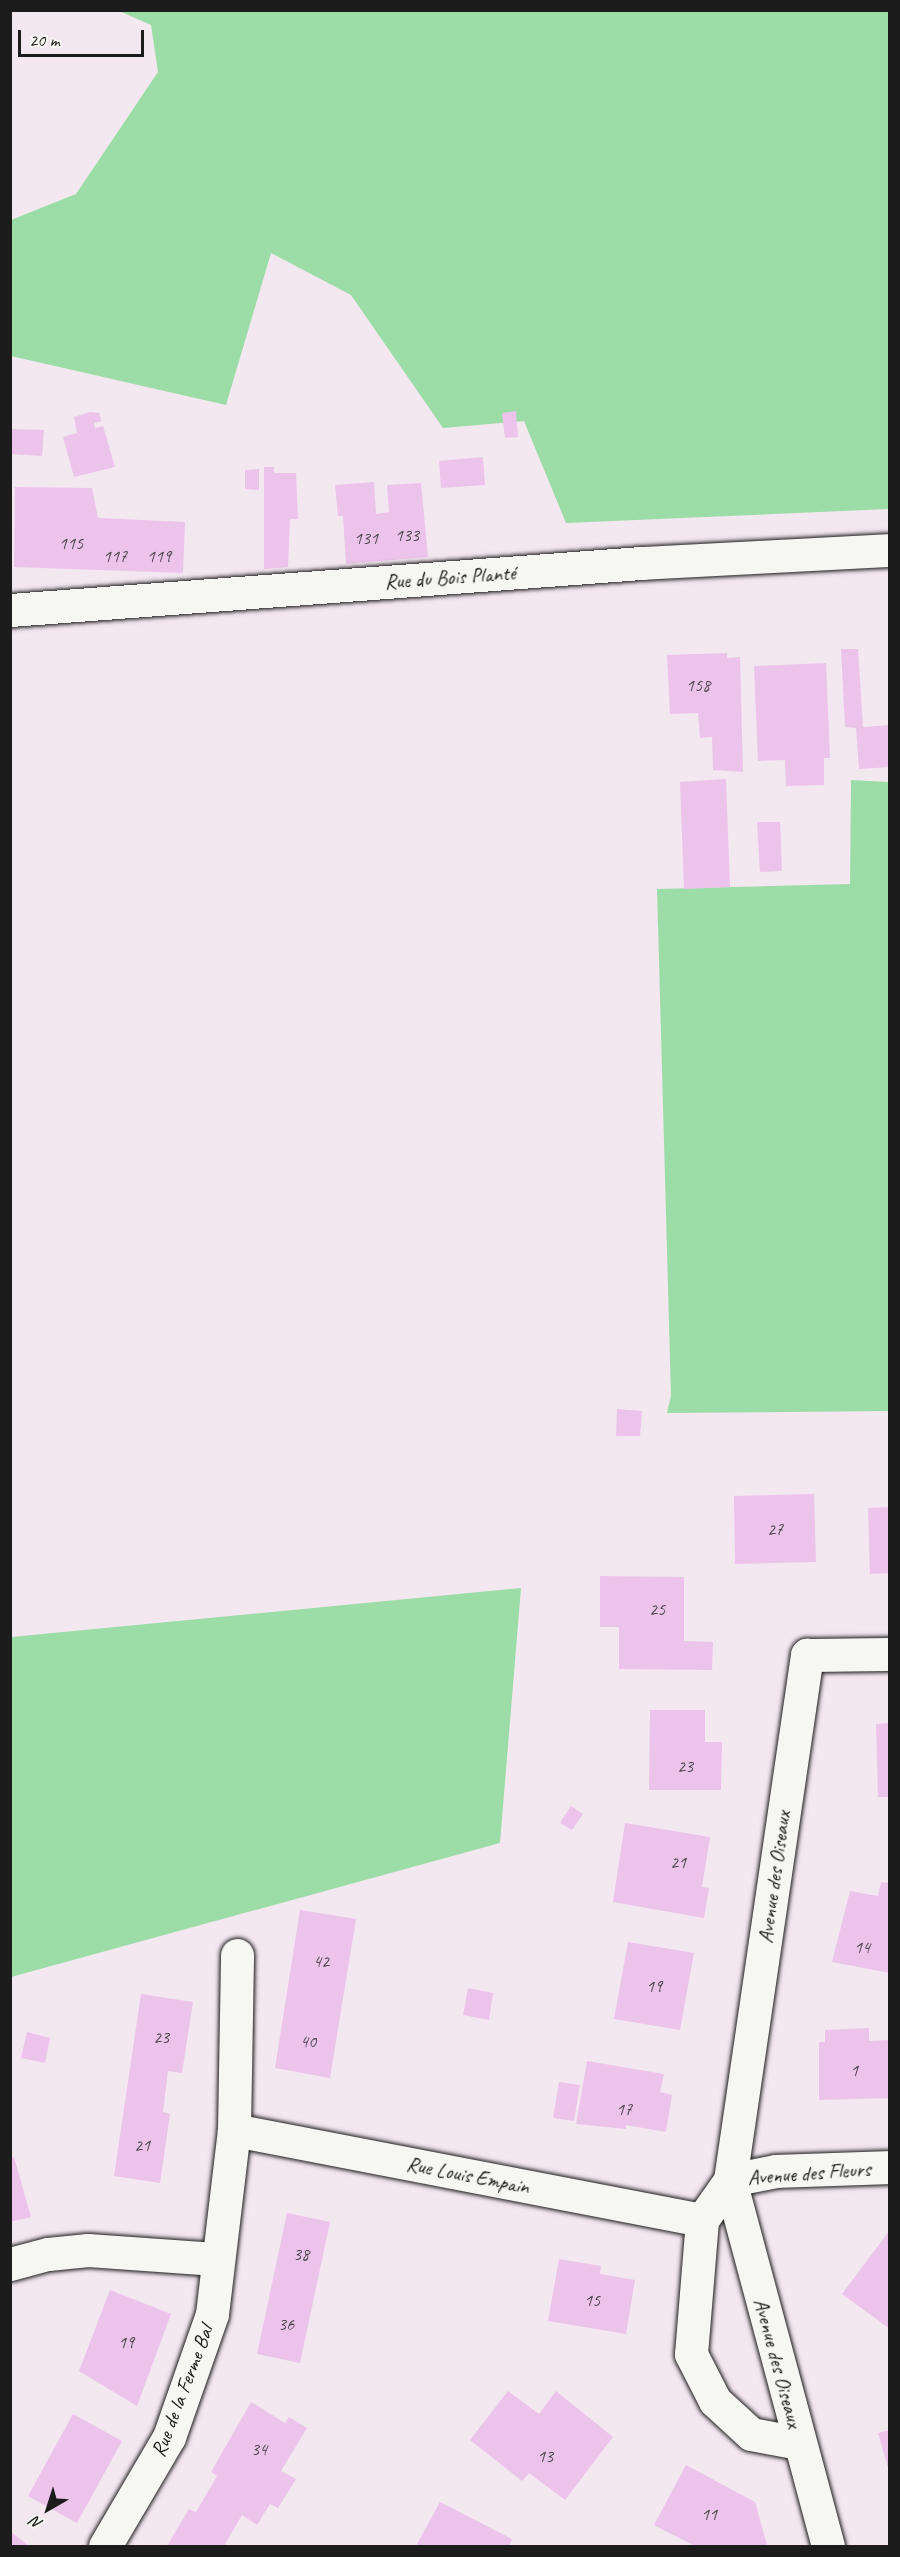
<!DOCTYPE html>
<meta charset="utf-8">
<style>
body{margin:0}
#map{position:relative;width:900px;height:2557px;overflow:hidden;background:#f3e7f0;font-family:Caveat,sans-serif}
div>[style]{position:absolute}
.green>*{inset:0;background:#9cdda7}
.building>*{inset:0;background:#ecc3eb}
.roads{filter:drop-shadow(0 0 2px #1c1c1c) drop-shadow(0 0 2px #1c1c1c)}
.minor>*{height:33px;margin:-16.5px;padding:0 16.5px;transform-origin:16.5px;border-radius:16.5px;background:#f6f6f2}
span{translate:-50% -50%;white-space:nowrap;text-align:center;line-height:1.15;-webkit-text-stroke:4.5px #f6f6f2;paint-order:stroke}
.number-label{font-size:18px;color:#504650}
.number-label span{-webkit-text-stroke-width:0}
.street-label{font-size:21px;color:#1c1c1c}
.frame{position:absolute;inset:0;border:12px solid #1c1c1c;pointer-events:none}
.north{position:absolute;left:18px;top:2479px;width:60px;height:60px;-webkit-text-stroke:4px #f6f6f2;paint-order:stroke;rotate:219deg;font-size:16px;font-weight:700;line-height:24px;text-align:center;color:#1c1c1c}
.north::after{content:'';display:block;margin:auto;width:21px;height:27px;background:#1c1c1c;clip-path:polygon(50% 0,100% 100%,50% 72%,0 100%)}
.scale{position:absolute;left:18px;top:30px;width:126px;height:27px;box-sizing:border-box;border:3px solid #1c1c1c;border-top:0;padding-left:8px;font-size:18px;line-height:21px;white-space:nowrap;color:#1c1c1c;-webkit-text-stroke:4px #f6f6f2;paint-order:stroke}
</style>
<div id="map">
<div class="green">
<i style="clip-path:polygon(119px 11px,889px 11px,889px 509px,566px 523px,524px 421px,443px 428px,351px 295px,271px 253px,226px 405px,11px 356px,11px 220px,76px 194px,158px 72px,151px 25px)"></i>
<i style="clip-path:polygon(851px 780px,889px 782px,889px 1411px,667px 1413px,671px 1396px,657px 889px,850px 884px)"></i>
<i style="clip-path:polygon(521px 1588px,500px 1843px,11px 1977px,11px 1637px)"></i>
</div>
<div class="building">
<i style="clip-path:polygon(516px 411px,518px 437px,505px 438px,502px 413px)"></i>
<i style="clip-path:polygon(90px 412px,99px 413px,101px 421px,94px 423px,95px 428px,103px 426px,115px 467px,74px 477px,63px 437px,77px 433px,74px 417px)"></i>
<i style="clip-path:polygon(10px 429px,44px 430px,42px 456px,10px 454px)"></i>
<i style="clip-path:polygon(483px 457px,485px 485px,441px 488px,439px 461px)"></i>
<i style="clip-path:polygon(264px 467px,274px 467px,274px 473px,296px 473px,298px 519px,290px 519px,288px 567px,264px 569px)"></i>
<i style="clip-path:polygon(259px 469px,259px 490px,245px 489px,245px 470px)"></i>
<i style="clip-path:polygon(374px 482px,376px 514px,389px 512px,387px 485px,421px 483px,428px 557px,346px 564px,343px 516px,338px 516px,335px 485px)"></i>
<i style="clip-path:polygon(15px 487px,92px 488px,98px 518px,185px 522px,183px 573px,14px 567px)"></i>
<i style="clip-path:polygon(841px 649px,858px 649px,863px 727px,890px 725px,890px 767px,859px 769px,856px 728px,845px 727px)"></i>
<i style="clip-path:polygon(727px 653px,727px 658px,740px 657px,743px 772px,713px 770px,712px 737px,700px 738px,698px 713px,670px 714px,667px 655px)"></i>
<i style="clip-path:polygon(826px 663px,830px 758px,824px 758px,824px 785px,786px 786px,785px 760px,758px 761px,754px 666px)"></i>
<i style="clip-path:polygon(726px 779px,730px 887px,684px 889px,680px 782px)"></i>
<i style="clip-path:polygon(757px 822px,780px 822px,782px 871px,760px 872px)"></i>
<i style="clip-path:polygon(617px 1409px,642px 1411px,640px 1436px,616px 1436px)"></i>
<i style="clip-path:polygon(814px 1494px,816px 1562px,735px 1564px,734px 1496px)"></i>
<i style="clip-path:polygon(890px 1507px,890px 1573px,870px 1574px,868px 1508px)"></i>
<i style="clip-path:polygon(600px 1576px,684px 1577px,684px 1641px,713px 1642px,712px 1670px,619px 1669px,619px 1627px,600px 1627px)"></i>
<i style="clip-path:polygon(650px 1710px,705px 1710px,705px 1742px,722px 1742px,721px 1790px,649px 1790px)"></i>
<i style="clip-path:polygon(890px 1723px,890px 1797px,878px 1797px,876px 1724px)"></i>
<i style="clip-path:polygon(571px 1806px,583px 1814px,572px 1830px,560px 1823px)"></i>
<i style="clip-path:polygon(625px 1823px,710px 1837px,702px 1887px,709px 1888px,704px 1918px,613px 1902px)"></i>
<i style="clip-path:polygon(881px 1882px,890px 1883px,890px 1973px,832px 1962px,850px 1891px,878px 1896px)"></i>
<i style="clip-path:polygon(300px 1910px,356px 1919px,330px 2078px,275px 2068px)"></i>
<i style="clip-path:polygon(628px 1942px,694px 1953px,680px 2030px,614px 2019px)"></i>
<i style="clip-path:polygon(468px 1988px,493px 1993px,489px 2020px,463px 2015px)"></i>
<i style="clip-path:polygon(141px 1994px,193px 2002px,182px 2073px,168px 2071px,163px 2112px,170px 2114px,160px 2183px,114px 2176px)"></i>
<i style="clip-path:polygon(869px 2028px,869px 2041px,890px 2040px,890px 2098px,819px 2100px,819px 2042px,825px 2042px,825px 2030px)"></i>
<i style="clip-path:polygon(27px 2032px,50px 2038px,45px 2063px,21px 2058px)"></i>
<i style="clip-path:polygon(587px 2061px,664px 2074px,660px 2092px,672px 2095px,666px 2132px,626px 2125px,626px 2129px,576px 2124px)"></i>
<i style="clip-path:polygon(559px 2082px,580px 2085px,574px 2121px,553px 2118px)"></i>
<i style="clip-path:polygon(14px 2157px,31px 2217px,10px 2222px,10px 2158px)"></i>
<i style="clip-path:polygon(287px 2213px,330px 2222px,300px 2363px,257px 2354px)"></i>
<i style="clip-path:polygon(890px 2230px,890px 2329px,842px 2294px)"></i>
<i style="clip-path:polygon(559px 2259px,601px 2266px,600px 2274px,635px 2280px,626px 2334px,548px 2321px)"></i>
<i style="clip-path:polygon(110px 2290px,171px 2314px,137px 2406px,79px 2371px)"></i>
<i style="clip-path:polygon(508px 2391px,539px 2414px,556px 2391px,613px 2437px,565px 2500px,529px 2473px,522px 2481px,470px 2440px)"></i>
<i style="clip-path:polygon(251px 2402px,285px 2423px,289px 2417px,307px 2428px,281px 2471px,296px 2479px,278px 2508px,270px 2504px,257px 2525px,242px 2515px,224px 2546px,167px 2546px,189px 2509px,196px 2512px,206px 2495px,217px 2476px,211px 2472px)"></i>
<i style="clip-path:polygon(73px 2414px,122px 2441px,77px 2523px,28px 2496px)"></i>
<i style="clip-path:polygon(890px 2430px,890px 2471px,889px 2471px,878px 2433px)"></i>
<i style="clip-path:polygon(686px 2465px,755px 2502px,767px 2545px,695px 2546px,654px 2525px)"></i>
<i style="clip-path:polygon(440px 2502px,512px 2539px,509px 2546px,416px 2546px)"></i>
<i style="clip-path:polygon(10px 2531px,29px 2546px,10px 2546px)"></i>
</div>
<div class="roads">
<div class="minor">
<i style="left:10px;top:610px;width:633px;rotate:-4.26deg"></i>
<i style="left:641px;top:563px;width:249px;rotate:-3deg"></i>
<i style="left:234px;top:2130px;width:477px;rotate:10.9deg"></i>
<i style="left:10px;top:2264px;width:39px;rotate:-15deg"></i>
<i style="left:48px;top:2254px;width:40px;rotate:-5.7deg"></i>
<i style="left:88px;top:2250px;width:128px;rotate:4deg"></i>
<i style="left:799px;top:2443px;width:49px;rotate:-169.4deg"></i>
<i style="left:751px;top:2434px;width:49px;rotate:-137.5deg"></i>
<i style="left:715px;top:2401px;width:53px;rotate:-117.1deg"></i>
<i style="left:691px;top:2354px;width:134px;rotate:-85.3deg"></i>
<i style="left:702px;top:2220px;width:49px;rotate:-55deg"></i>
<i style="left:730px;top:2180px;width:47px;rotate:-11.1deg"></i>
<i style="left:776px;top:2171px;width:114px;rotate:-2deg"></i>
<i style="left:105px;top:2546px;width:126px;rotate:-59.6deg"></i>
<i style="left:169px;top:2437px;width:130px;rotate:-70.7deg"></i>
<i style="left:212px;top:2314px;width:185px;rotate:-83.2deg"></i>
<i style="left:234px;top:2130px;width:175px;rotate:-89deg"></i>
<i style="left:828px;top:2546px;width:379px;rotate:-105deg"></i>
<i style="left:730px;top:2180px;width:531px;rotate:-81.66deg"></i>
<i style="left:807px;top:1655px;width:83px;rotate:-0.7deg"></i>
</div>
</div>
<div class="number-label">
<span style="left:407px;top:535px">133</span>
<span style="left:366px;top:538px">131</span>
<span style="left:71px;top:543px">115</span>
<span style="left:115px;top:556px">117</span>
<span style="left:159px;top:556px">119</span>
<span style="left:698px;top:685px">158</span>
<span style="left:775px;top:1529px">27</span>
<span style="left:657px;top:1609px">25</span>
<span style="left:685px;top:1766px">23</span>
<span style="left:678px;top:1862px">21</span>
<span style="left:862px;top:1947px">14</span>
<span style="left:321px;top:1961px">42</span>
<span style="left:654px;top:1986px">19</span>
<span style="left:161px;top:2037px">23</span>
<span style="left:308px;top:2041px">40</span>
<span style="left:854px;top:2070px">1</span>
<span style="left:624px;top:2109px">17</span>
<span style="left:142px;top:2145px">21</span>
<span style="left:301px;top:2254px">38</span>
<span style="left:592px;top:2300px">15</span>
<span style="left:286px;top:2324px">36</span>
<span style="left:126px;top:2342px">19</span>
<span style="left:259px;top:2449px">34</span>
<span style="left:545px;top:2456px">13</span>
<span style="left:709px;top:2514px">11</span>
</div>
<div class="street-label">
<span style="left:450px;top:577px;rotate:-4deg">Rue du Bois Planté</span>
<span style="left:774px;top:1877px;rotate:-82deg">Avenue des Oiseaux</span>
<span style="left:809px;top:2173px;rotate:-4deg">Avenue des Fleurs</span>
<span style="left:468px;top:2175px;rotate:11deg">Rue Louis Empain</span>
<span style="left:778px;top:2363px;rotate:75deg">Avenue des Oiseaux</span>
<span style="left:182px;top:2391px;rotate:-69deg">Rue de la Ferme Bal</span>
</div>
<div class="frame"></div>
<div class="north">N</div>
<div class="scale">20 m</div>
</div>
